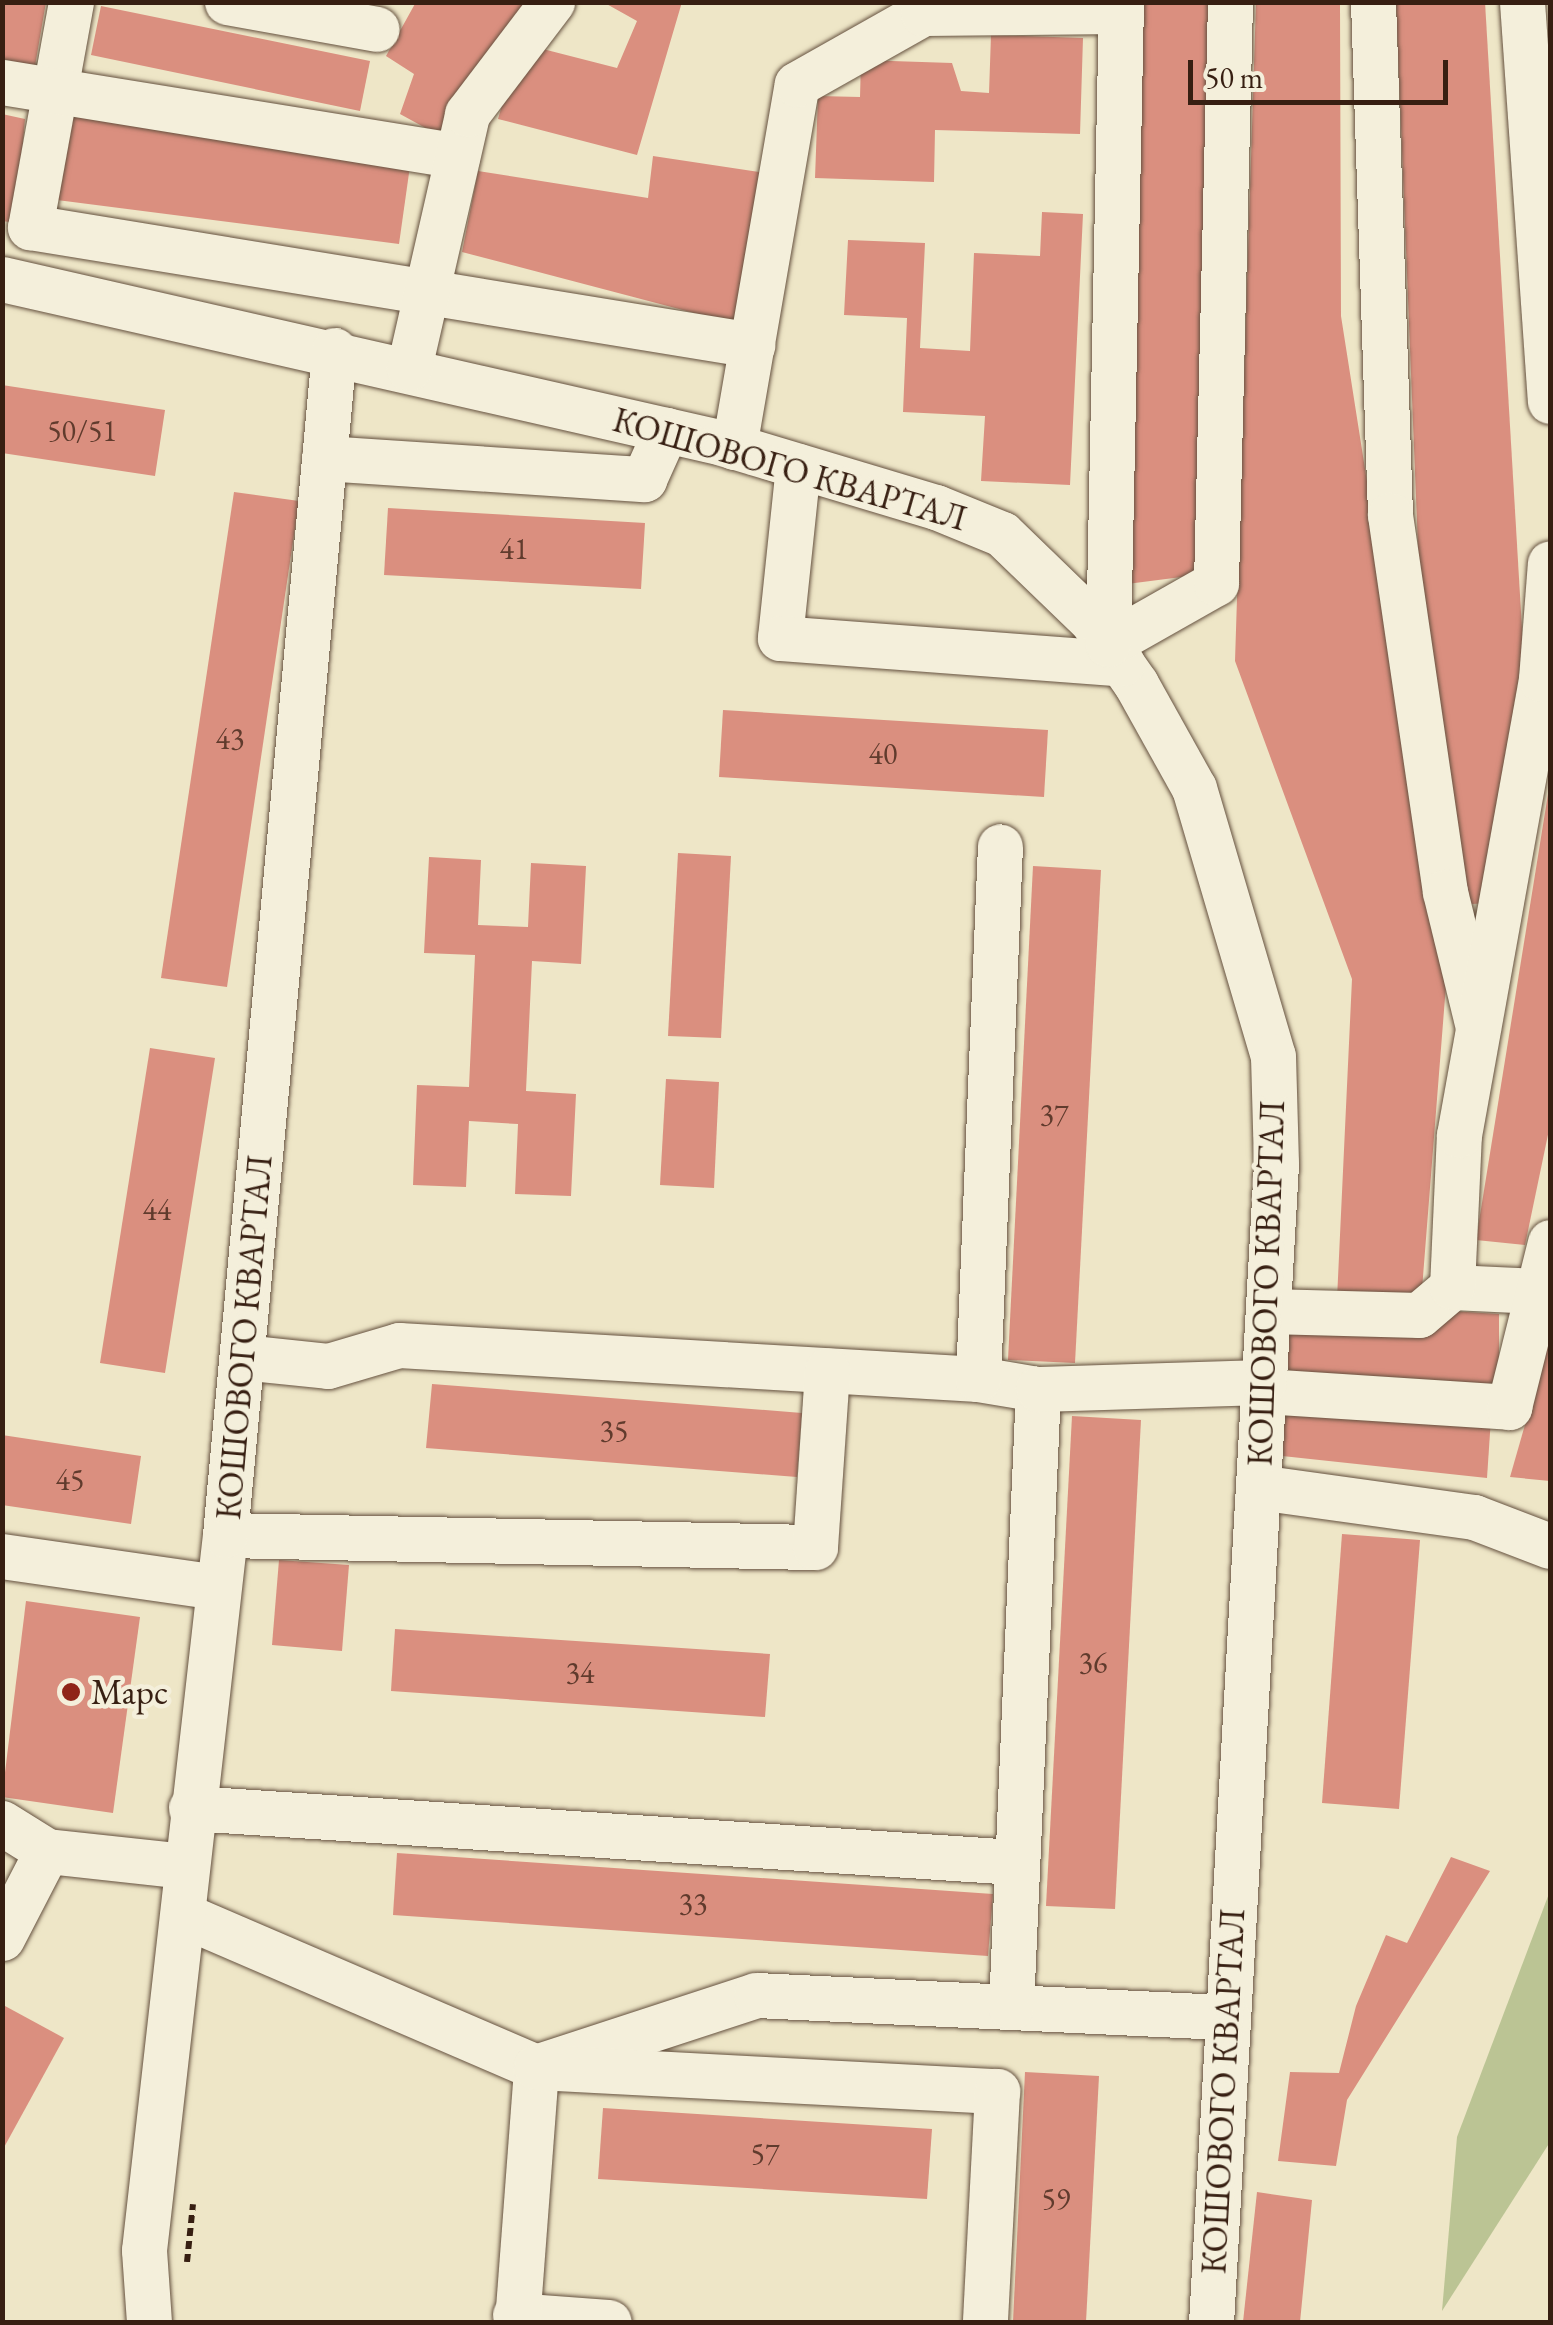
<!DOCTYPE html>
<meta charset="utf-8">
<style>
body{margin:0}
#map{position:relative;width:1553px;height:2325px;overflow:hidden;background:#eee6c7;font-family:"EB Garamond",serif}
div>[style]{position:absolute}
.green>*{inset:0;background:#bbc494}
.building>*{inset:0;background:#da8f7f}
.path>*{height:6px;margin-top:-3px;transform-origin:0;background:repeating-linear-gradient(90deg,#371f12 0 8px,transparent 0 13px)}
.roads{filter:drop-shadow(0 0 2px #65513f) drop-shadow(0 0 2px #65513f)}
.minor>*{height:45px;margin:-22.5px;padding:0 22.5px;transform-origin:22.5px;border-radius:22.5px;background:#f4efdb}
.dots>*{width:28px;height:28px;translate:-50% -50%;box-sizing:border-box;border:5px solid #f4efdb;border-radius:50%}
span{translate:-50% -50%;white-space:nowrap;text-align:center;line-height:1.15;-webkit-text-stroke:9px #f4efdb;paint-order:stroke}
.number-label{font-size:30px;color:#603b2d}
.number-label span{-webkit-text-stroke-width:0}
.street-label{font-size:35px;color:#371f12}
.poi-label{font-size:35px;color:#371f12}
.left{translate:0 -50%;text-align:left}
.frame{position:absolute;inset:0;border:5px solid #371f12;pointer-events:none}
.scale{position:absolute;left:1188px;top:60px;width:260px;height:45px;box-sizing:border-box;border:5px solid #371f12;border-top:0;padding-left:12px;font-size:30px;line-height:35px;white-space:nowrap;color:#371f12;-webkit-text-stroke:8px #f4efdb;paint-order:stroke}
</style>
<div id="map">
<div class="green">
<i style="clip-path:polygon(1550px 1891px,1550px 2142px,1442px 2311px,1457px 2137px)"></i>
</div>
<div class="building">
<i style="clip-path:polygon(2px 2px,46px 2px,35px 66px,2px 59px)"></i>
<i style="clip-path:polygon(416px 2px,526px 2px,442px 137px,400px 114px,414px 74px,386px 56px)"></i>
<i style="clip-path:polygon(603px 2px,682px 2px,637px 155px,498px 119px,510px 78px,535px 47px,617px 68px,637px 21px)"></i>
<i style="clip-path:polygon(1135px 2px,1214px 2px,1205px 574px,1127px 584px)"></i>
<i style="clip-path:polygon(1256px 2px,1340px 2px,1341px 316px,1446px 985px,1421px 1302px,1337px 1299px,1352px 979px,1235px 661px)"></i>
<i style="clip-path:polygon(1396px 2px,1485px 2px,1523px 646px,1488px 903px,1458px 905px,1423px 670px)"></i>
<i style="clip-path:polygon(101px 6px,370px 61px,360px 111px,91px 55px)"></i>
<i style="clip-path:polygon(991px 35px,1083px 38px,1080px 134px,935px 130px,934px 182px,815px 178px,818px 96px,860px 97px,861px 60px,952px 63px,961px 91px,989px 93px)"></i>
<i style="clip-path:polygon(66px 111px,410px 166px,399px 244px,57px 200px)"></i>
<i style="clip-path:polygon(2px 114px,25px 119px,16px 223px,2px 221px)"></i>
<i style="clip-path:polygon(653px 156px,772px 174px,736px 324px,462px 252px,478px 171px,648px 198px)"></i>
<i style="clip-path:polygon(1042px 212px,1083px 214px,1070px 485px,981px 481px,985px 416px,903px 412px,907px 318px,844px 315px,848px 240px,925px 243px,920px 348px,970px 351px,974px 253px,1040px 256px)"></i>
<i style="clip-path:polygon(2px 385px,165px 410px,155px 476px,2px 453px)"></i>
<i style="clip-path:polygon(234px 492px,299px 501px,227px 987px,161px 978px)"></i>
<i style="clip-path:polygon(388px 508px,645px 523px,641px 589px,384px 575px)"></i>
<i style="clip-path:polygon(723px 710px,1048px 730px,1044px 797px,719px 777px)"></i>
<i style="clip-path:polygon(1548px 794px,1550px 1125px,1525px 1245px,1476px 1240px)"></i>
<i style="clip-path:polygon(678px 853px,731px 856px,721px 1038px,668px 1036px)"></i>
<i style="clip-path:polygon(429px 857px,481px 860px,478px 925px,528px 927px,531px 863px,586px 866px,581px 964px,532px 961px,526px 1091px,576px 1094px,571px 1196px,515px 1194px,518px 1124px,469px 1121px,466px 1187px,413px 1185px,417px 1085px,469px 1087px,475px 955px,424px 953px)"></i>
<i style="clip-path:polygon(1033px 866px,1101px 870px,1075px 1363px,1008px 1360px)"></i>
<i style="clip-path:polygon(150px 1048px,215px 1058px,165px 1373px,100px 1363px)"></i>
<i style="clip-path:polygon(666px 1079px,719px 1082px,714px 1188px,660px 1185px)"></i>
<i style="clip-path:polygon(1434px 1310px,1499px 1314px,1499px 1388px,1276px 1371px,1279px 1330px,1433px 1333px)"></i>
<i style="clip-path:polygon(1549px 1341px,1550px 1481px,1510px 1477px)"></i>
<i style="clip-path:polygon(432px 1384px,802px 1413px,797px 1477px,426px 1448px)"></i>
<i style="clip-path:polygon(1274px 1410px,1491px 1418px,1487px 1478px,1273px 1455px)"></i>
<i style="clip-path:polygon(1072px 1416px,1141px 1420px,1115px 1909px,1046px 1906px)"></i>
<i style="clip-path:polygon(2px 1435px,141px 1456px,131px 1524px,2px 1505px)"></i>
<i style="clip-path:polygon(1342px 1534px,1420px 1540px,1399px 1809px,1322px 1803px)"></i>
<i style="clip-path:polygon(279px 1560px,349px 1565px,342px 1651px,272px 1645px)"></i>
<i style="clip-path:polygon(26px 1601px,140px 1617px,113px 1813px,2px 1797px)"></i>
<i style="clip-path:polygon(395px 1629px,770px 1654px,765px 1717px,391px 1691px)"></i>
<i style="clip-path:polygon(397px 1853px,993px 1894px,988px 1956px,393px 1915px)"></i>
<i style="clip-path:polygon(1451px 1857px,1490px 1871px,1347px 2100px,1336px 2166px,1278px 2161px,1290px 2072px,1339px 2073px,1356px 2006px,1386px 1935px,1407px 1943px)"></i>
<i style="clip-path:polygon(5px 2006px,64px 2038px,2px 2151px,2px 2011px)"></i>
<i style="clip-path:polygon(1025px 2072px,1099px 2076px,1086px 2322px,1013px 2322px)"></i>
<i style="clip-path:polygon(603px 2108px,932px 2129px,927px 2199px,598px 2179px)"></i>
<i style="clip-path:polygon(1257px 2192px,1312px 2200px,1300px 2322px,1243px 2322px)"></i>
</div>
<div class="path">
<i style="left:187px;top:2262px;width:58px;rotate:-84.1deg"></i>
</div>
<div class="roads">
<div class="minor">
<i style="left:71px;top:2px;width:229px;rotate:100.3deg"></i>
<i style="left:30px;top:227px;width:732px;rotate:9.28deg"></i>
<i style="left:227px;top:2px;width:152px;rotate:10.2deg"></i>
<i style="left:1373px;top:2px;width:513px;rotate:88.1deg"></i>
<i style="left:1390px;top:515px;width:381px;rotate:81.7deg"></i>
<i style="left:1445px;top:892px;width:139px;rotate:76.3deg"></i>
<i style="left:1522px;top:2px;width:400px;rotate:86deg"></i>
<i style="left:2px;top:82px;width:461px;rotate:9.2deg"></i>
<i style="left:2px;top:279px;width:735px;rotate:12.81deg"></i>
<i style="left:719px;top:442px;width:227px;rotate:16.7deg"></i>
<i style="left:936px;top:507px;width:71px;rotate:22.2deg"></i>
<i style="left:1002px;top:534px;width:125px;rotate:44deg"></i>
<i style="left:1092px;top:621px;width:77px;rotate:55.1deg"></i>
<i style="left:1136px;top:684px;width:119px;rotate:60.9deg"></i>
<i style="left:1194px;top:788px;width:279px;rotate:73.6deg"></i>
<i style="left:1273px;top:1056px;width:108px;rotate:88.4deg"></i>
<i style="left:1276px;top:1164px;width:1160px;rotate:93.21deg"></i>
<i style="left:409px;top:368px;width:261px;rotate:-77.1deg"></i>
<i style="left:467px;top:114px;width:141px;rotate:-52.8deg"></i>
<i style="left:734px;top:447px;width:368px;rotate:-80.2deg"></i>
<i style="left:797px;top:84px;width:145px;rotate:-29.4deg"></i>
<i style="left:923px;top:13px;width:198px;rotate:-0.6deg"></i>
<i style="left:324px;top:458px;width:321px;rotate:3.8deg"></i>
<i style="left:644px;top:479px;width:54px;rotate:-65.8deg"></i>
<i style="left:798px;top:466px;width:173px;rotate:96deg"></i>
<i style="left:780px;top:638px;width:343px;rotate:4.3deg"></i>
<i style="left:1108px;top:644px;width:124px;rotate:-29.5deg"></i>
<i style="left:1216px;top:583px;width:581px;rotate:-88.62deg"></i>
<i style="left:1108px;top:644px;width:642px;rotate:-88.84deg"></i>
<i style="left:1452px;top:1287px;width:86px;rotate:2.7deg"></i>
<i style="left:1268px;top:1311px;width:151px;rotate:1.5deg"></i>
<i style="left:1419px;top:1315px;width:43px;rotate:-40.3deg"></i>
<i style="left:1452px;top:1287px;width:152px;rotate:-87.4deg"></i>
<i style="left:1459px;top:1135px;width:463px;rotate:-79.8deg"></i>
<i style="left:1541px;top:679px;width:116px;rotate:-85.6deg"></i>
<i style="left:242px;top:1357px;width:86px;rotate:6deg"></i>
<i style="left:328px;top:1366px;width:74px;rotate:-16.5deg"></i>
<i style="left:399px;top:1345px;width:580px;rotate:3.36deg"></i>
<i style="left:978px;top:1379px;width:61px;rotate:9.5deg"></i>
<i style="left:978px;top:1379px;width:533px;rotate:-87.64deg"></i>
<i style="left:1264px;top:1391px;width:246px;rotate:3.7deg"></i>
<i style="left:1509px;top:1407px;width:170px;rotate:-76deg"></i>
<i style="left:1258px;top:1487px;width:218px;rotate:7.9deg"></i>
<i style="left:1474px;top:1517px;width:81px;rotate:20.9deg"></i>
<i style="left:225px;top:1535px;width:590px;rotate:1.17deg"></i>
<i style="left:815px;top:1547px;width:177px;rotate:-86.1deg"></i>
<i style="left:2px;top:1556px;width:218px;rotate:8.2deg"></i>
<i style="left:191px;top:1808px;width:826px;rotate:3.75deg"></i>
<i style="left:2px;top:1823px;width:53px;rotate:31.9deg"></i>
<i style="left:47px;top:1851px;width:140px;rotate:6.2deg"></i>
<i style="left:183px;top:1915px;width:384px;rotate:23.3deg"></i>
<i style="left:536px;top:2067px;width:231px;rotate:-18.1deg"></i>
<i style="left:756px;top:1995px;width:472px;rotate:2.7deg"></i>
<i style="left:2px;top:1938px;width:98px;rotate:-62.7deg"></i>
<i style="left:1011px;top:2007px;width:619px;rotate:-87.5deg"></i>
<i style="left:1038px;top:1389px;width:226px;rotate:-1.8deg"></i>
<i style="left:515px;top:2315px;width:94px;rotate:4.3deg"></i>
<i style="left:149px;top:2322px;width:72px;rotate:-94deg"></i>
<i style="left:144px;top:2250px;width:720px;rotate:-83.54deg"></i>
<i style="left:225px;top:1535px;width:1190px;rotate:-84.74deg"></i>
<i style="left:517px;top:2322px;width:256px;rotate:-85.7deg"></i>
<i style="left:536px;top:2067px;width:462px;rotate:3deg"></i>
<i style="left:997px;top:2091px;width:231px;rotate:93deg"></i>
</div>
</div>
<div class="dots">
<i style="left:71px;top:1692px;background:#8f2418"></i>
</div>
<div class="number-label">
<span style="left:82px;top:431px">50/51</span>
<span style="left:514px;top:549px">41</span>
<span style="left:230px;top:739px">43</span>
<span style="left:883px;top:754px">40</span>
<span style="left:1054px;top:1115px">37</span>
<span style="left:157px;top:1210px">44</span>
<span style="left:614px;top:1431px">35</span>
<span style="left:70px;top:1480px">45</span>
<span style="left:1093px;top:1663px">36</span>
<span style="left:580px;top:1673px">34</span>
<span style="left:693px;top:1904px">33</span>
<span style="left:765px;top:2154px">57</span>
<span style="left:1056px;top:2199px">59</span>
</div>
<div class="street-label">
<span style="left:790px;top:469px;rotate:16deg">КОШОВОГО КВАРТАЛ</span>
<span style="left:1266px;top:1283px;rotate:-88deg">КОШОВОГО КВАРТАЛ</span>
<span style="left:244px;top:1337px;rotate:-85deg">КОШОВОГО КВАРТАЛ</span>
<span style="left:1223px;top:2091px;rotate:-87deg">КОШОВОГО КВАРТАЛ</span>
</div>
<div class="poi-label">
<span class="left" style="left:91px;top:1692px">Марс</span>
</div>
<div class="frame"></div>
<div class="scale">50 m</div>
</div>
